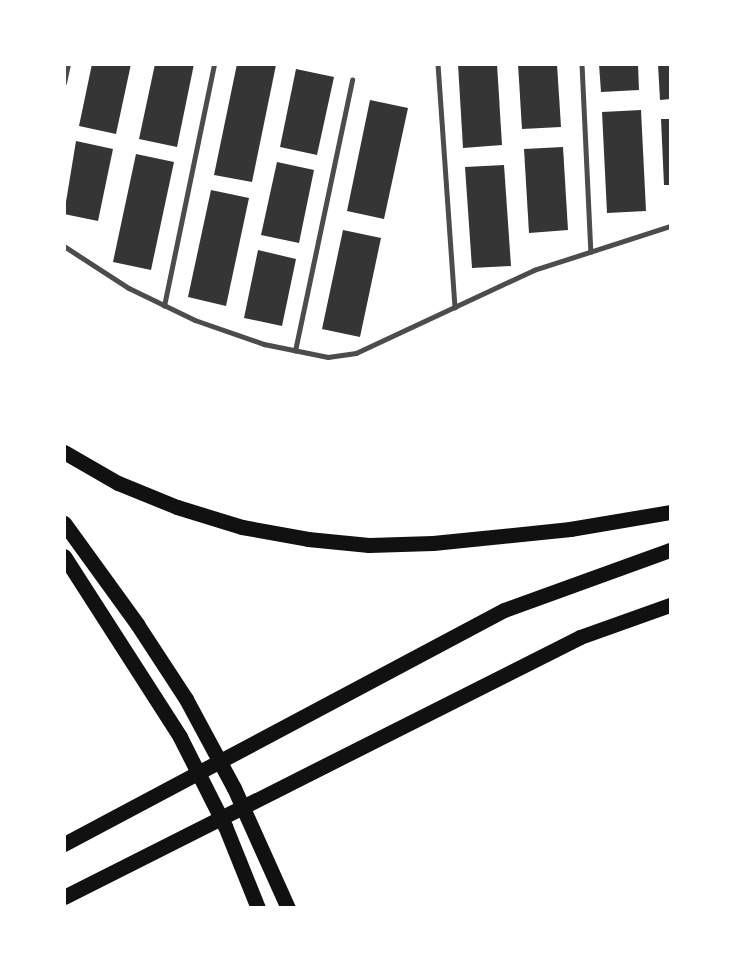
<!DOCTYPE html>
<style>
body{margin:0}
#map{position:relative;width:735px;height:972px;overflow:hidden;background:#fff;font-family:"Asap Condensed",sans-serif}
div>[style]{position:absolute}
.building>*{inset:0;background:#353535}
.service>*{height:4.5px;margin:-2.25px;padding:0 2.25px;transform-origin:2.25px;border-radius:2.25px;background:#4c4c4c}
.motorway>*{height:15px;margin:-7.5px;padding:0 7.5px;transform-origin:7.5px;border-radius:7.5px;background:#111}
span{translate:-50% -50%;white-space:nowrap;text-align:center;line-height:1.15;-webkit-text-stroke:6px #fff;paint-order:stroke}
.frame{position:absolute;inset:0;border:66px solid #fff;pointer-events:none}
</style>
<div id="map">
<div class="building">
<i style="clip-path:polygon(92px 64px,131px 64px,116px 134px,79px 126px)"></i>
<i style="clip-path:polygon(155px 64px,194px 64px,177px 147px,139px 139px)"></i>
<i style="clip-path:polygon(237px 64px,276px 65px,252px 182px,214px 175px)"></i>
<i style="clip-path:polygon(458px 64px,497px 64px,502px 145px,463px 148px)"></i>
<i style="clip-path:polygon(518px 64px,557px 64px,561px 127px,522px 129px)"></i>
<i style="clip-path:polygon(599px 64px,638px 64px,639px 90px,601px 92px)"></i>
<i style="clip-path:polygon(658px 64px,670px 64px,670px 99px,660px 100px)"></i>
<i style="clip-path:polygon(296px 69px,334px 77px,317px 155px,280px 147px)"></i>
<i style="clip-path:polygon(370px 100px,408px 108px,384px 219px,347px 211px)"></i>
<i style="clip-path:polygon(641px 110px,646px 211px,607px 213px,602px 112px)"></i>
<i style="clip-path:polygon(661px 119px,670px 119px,670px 185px,664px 185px)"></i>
<i style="clip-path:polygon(76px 141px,113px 149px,98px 221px,64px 214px)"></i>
<i style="clip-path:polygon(563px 147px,568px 230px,529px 233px,524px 149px)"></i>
<i style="clip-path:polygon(136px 154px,174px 162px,151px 270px,113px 262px)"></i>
<i style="clip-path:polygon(277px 162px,314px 170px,299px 243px,261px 235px)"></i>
<i style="clip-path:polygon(504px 165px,511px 266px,472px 268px,465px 167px)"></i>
<i style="clip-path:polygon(211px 190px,249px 198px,226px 306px,188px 297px)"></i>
<i style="clip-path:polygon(343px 230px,381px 238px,360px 337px,322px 329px)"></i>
<i style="clip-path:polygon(258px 250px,296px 259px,282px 326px,244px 318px)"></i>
</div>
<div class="service">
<i style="left:438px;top:64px;width:244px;rotate:86deg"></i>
<i style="left:582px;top:64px;width:188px;rotate:87.3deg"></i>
<i style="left:64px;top:83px;width:19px;rotate:-78deg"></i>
<i style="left:64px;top:246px;width:77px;rotate:32.9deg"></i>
<i style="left:129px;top:288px;width:73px;rotate:25.9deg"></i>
<i style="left:195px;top:320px;width:73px;rotate:19.2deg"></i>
<i style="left:264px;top:344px;width:65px;rotate:11.5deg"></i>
<i style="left:328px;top:357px;width:28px;rotate:-8deg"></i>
<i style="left:356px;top:353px;width:196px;rotate:-25deg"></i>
<i style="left:534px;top:270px;width:143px;rotate:-17.9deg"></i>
<i style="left:164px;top:306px;width:247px;rotate:-78.3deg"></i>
<i style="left:295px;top:351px;width:277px;rotate:-78.1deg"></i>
</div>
<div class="motorway">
<i style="left:64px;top:452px;width:62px;rotate:29.9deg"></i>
<i style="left:118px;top:483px;width:64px;rotate:22.1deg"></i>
<i style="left:177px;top:507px;width:68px;rotate:17.1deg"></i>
<i style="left:242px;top:527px;width:67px;rotate:10.3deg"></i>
<i style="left:308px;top:539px;width:61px;rotate:5.6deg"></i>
<i style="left:369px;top:545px;width:64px;rotate:-1.8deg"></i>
<i style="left:433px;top:543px;width:138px;rotate:-5.8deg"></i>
<i style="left:570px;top:529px;width:101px;rotate:-9.6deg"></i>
<i style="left:64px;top:523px;width:125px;rotate:54.1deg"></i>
<i style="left:137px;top:624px;width:90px;rotate:56.8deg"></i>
<i style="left:186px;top:699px;width:101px;rotate:61.7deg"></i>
<i style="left:234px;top:788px;width:132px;rotate:65.8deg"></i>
<i style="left:64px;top:556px;width:215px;rotate:57.3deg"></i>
<i style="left:180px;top:737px;width:100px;rotate:63.2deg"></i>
<i style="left:225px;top:826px;width:88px;rotate:68.1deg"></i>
<i style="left:64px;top:844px;width:498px;rotate:-28deg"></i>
<i style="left:504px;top:610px;width:177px;rotate:-19.9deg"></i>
<i style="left:64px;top:897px;width:578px;rotate:-26.74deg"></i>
<i style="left:580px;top:637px;width:96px;rotate:-19.6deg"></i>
</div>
<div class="frame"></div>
</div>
